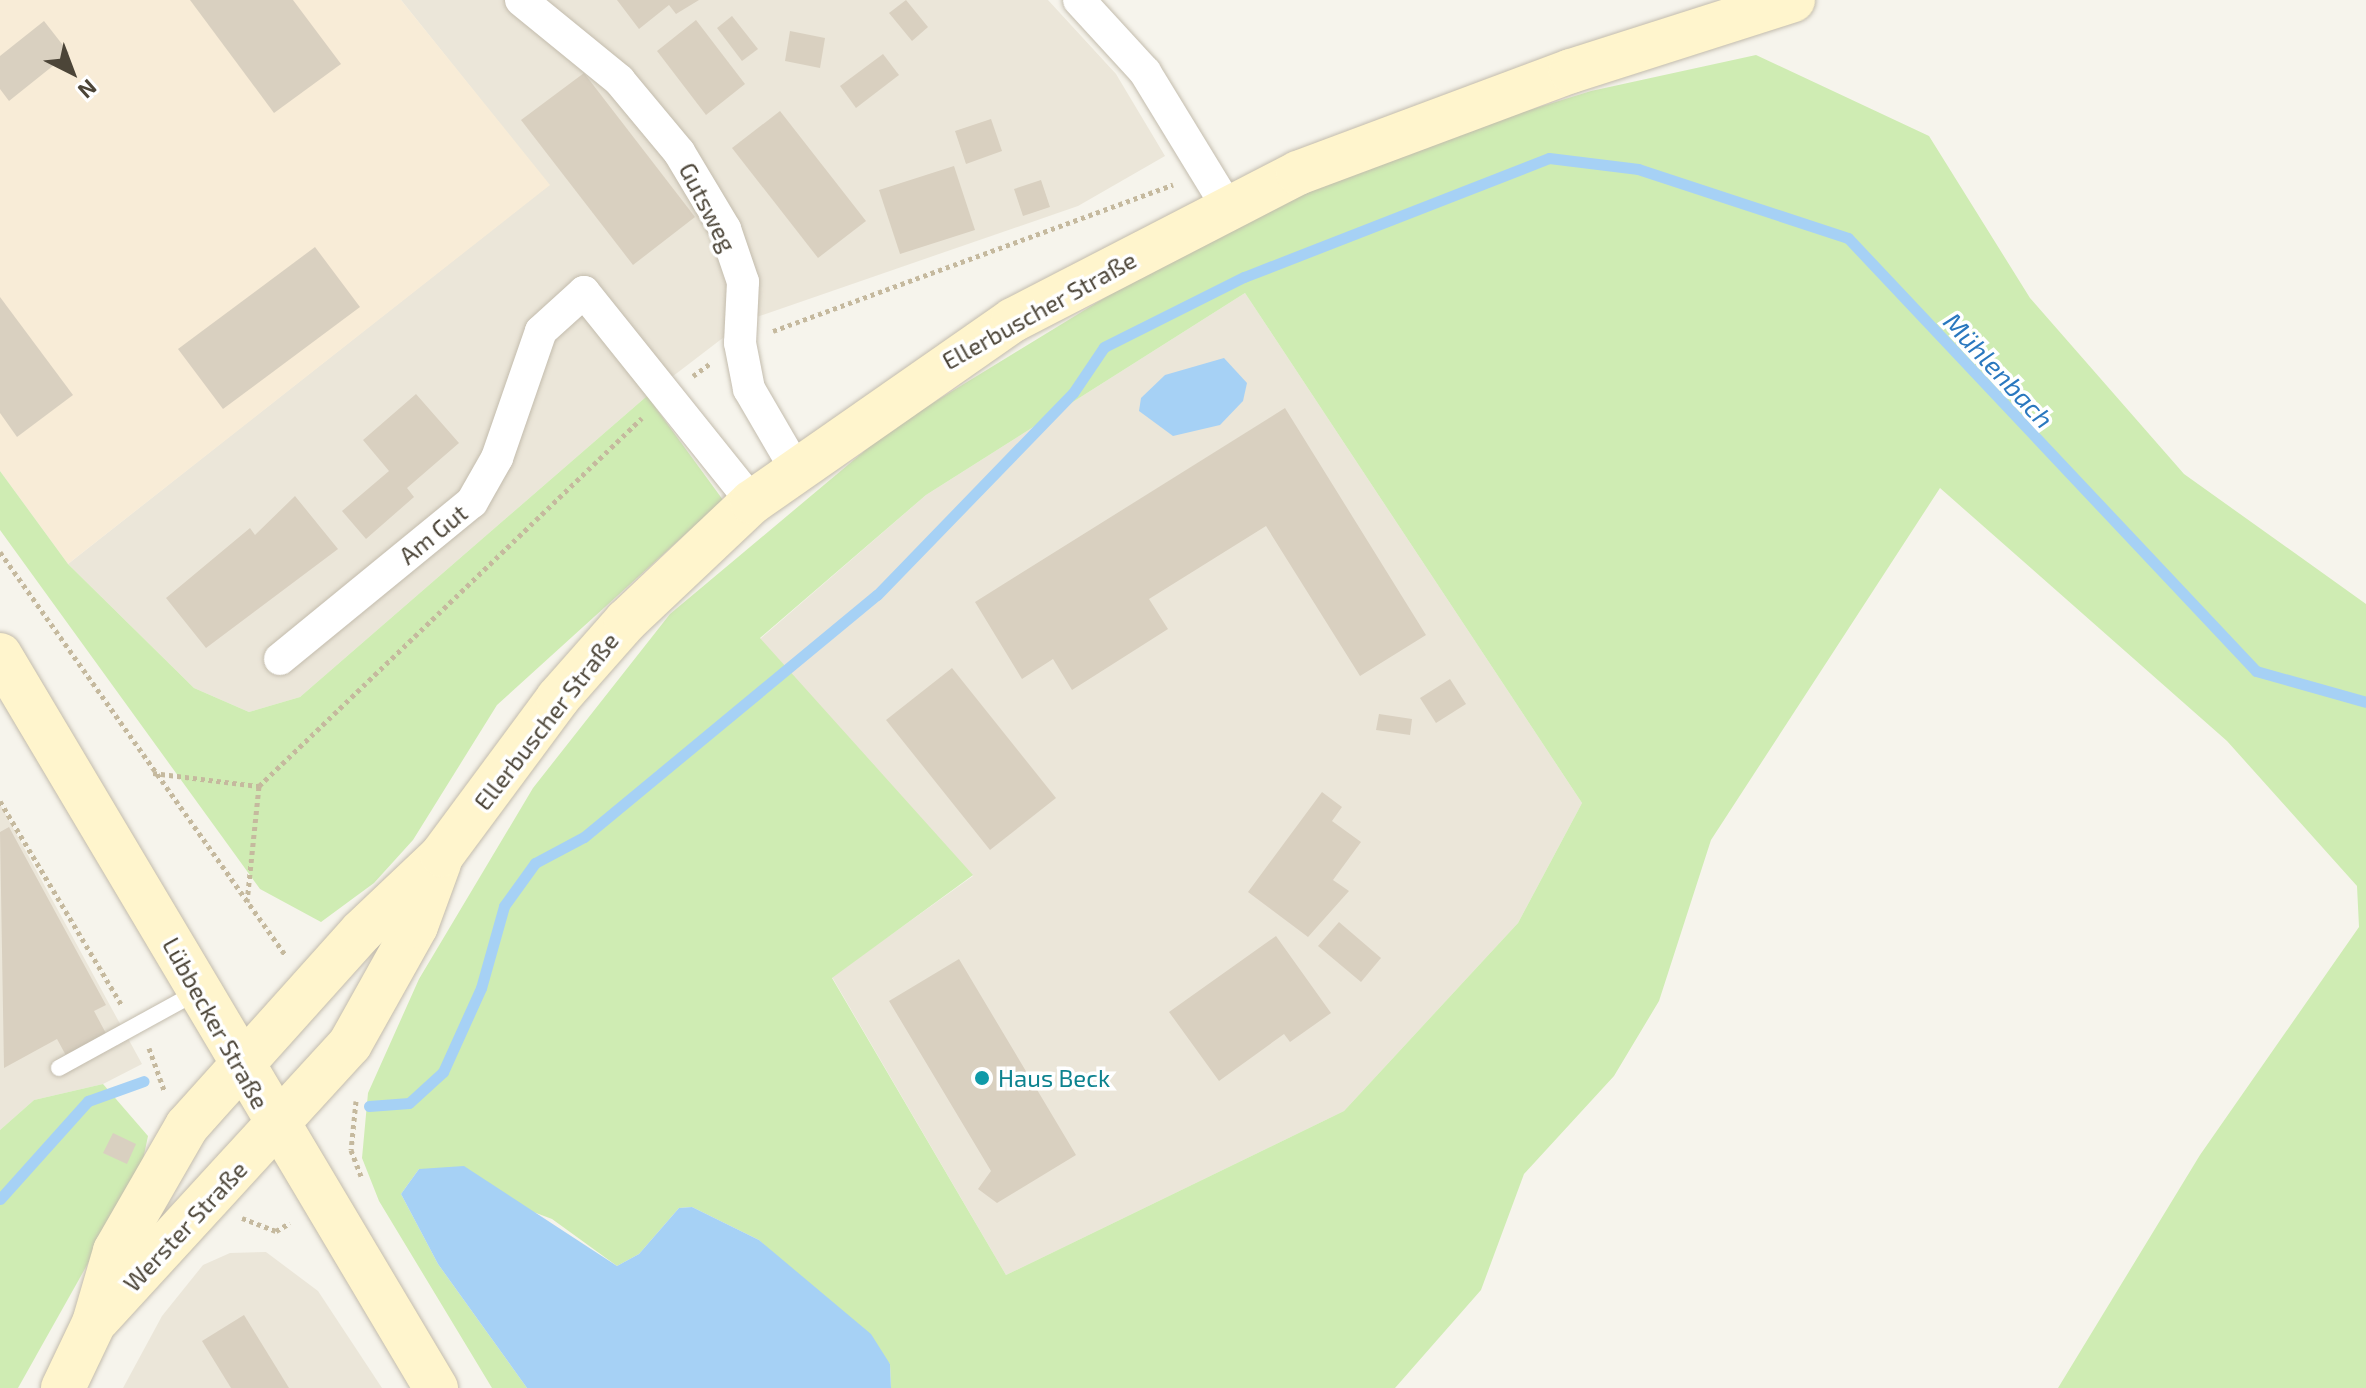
<!DOCTYPE html>
<meta charset="utf-8">
<style>
body{margin:0}
#map{position:relative;width:2366px;height:1388px;overflow:hidden;background:#f6f4ec;font-family:"Exo 2",sans-serif}
div>[style]{position:absolute}
.residential>*{inset:0;background:#ebe6d9}
.commercial>*{inset:0;background:#f8ecd7}
.green>*{inset:0;background:#cfecb3}
.water>*{inset:0;background:#a6d1f5}
.stream>*{height:11px;margin:-5.5px;padding:0 5.5px;transform-origin:5.5px;border-radius:5.5px;background:#a6d1f5}
.building>*{inset:0;background:#d9d0c0}
.path>*{height:5px;margin-top:-2.5px;transform-origin:0;background:repeating-linear-gradient(90deg,#c5b99e 0 4px,transparent 0 8px)}
.roads{filter:drop-shadow(0 0 2px #c3bcad) drop-shadow(0 0 2px #c3bcad)}
.service>*{height:16px;margin:-8px;padding:0 8px;transform-origin:8px;border-radius:8px;background:#fff}
.minor>*{height:32px;margin:-16px;padding:0 16px;transform-origin:16px;border-radius:16px;background:#fff}
.secondary>*{height:44px;margin:-22px;padding:0 22px;transform-origin:22px;border-radius:22px;background:#fff5cd}
.dots>*{width:22px;height:22px;translate:-50% -50%;box-sizing:border-box;border:4px solid #fff;border-radius:50%}
span{translate:-50% -50%;white-space:nowrap;text-align:center;line-height:1.15;-webkit-text-stroke:7px #fff;paint-order:stroke}
.street-label{font-size:24px;color:#4c4538}
.culture-label{font-size:24px;color:#0d838f}
.left{translate:0 -50%;text-align:left}
.water-label{font-size:26px;color:#2a78bf;font-style:italic}
.north{position:absolute;left:32px;top:32px;width:80px;height:80px;-webkit-text-stroke:6px #fff;paint-order:stroke;rotate:138deg;font-size:22px;font-weight:700;line-height:32px;text-align:center;color:#4c4538}
.north::after{content:'';display:block;margin:auto;width:28px;height:36px;background:#4c4538;clip-path:polygon(50% 0,100% 100%,50% 72%,0 100%)}
</style>
<div id="map">
<div class="residential">
<i style="clip-path:polygon(401px 0,1048px 0,1116px 74px,1165px 156px,1078px 206px,745px 321px,647px 396px,300px 697px,249px 712px,194px 688px,68px 564px,549px 185px)"></i>
<i style="clip-path:polygon(1245px 293px,1582px 803px,1518px 923px,1344px 1111px,1006px 1275px,832px 977px,973px 876px,760px 639px,926px 495px)"></i>
<i style="clip-path:polygon(0 804px,142px 1064px,103px 1084px,34px 1100px,0 1130px)"></i>
<i style="clip-path:polygon(266px 1252px,318px 1291px,382px 1388px,123px 1388px,162px 1316px,203px 1265px,230px 1253px)"></i>
</div>
<div class="commercial">
<i style="clip-path:polygon(0 0,401px 0,550px 185px,68px 564px,0 471px)"></i>
</div>
<div class="green">
<i style="clip-path:polygon(evenodd,1756px 55px,1929px 136px,2030px 298px,2184px 474px,2366px 604px,2366px 1388px,2058px 1388px,2200px 1155px,2359px 927px,2357px 886px,2227px 741px,1940px 488px,1711px 840px,1659px 1001px,1614px 1076px,1524px 1174px,1481px 1290px,1395px 1388px,891px 1388px,890px 1364px,759px 1240px,692px 1207px,679px 1208px,639px 1254px,617px 1266px,552px 1219px,419px 1169px,401px 1194px,438px 1264px,527px 1388px,492px 1388px,379px 1201px,362px 1158px,368px 1093px,419px 979px,533px 788px,670px 614px,892px 428px,1106px 297px,1271px 210px,1397px 151px,1591px 91px,1756px 55px,1245px 293px,1582px 803px,1518px 923px,1344px 1111px,1006px 1275px,832px 978px,973px 875px,760px 638px,926px 495px,1245px 293px)"></i>
<i style="clip-path:polygon(647px 396px,723px 500px,497px 705px,413px 840px,374px 883px,321px 922px,260px 889px,0 530px,0 471px,68px 564px,194px 688px,249px 712px,300px 697px)"></i>
<i style="clip-path:polygon(103px 1084px,148px 1136px,141px 1169px,18px 1388px,0 1388px,0 1130px,34px 1100px)"></i>
</div>
<div class="water">
<i style="clip-path:polygon(1224px 358px,1247px 383px,1243px 401px,1220px 425px,1173px 436px,1139px 411px,1141px 398px,1165px 375px)"></i>
<i style="clip-path:polygon(464px 1166px,617px 1266px,639px 1254px,679px 1208px,692px 1207px,759px 1240px,871px 1334px,890px 1364px,891px 1388px,527px 1388px,438px 1264px,401px 1194px,419px 1169px)"></i>
</div>
<div class="stream">
<i style="left:369px;top:1106px;width:40px;rotate:-4.3deg"></i>
<i style="left:409px;top:1103px;width:46px;rotate:-42.4deg"></i>
<i style="left:443px;top:1072px;width:92px;rotate:-65.7deg"></i>
<i style="left:481px;top:988px;width:85px;rotate:-74.3deg"></i>
<i style="left:504px;top:906px;width:53px;rotate:-54.2deg"></i>
<i style="left:535px;top:863px;width:55px;rotate:-28deg"></i>
<i style="left:584px;top:837px;width:380px;rotate:-39.6deg"></i>
<i style="left:877px;top:595px;width:281px;rotate:-45.9deg"></i>
<i style="left:1073px;top:393px;width:55px;rotate:-56deg"></i>
<i style="left:1104px;top:347px;width:157px;rotate:-26.6deg"></i>
<i style="left:1244px;top:277px;width:327px;rotate:-21.3deg"></i>
<i style="left:1549px;top:158px;width:90px;rotate:7deg"></i>
<i style="left:1638px;top:169px;width:221px;rotate:18.2deg"></i>
<i style="left:1848px;top:238px;width:595px;rotate:46.7deg"></i>
<i style="left:2256px;top:671px;width:114px;rotate:15.7deg"></i>
<i style="left:0;top:1199px;width:132px;rotate:-48.1deg"></i>
<i style="left:88px;top:1101px;width:59px;rotate:-19.7deg"></i>
</div>
<div class="building">
<i style="clip-path:polygon(190px 0,293px 0,341px 64px,274px 113px)"></i>
<i style="clip-path:polygon(617px 0,699px 0,676px 14px,669px 5px,639px 29px)"></i>
<i style="clip-path:polygon(906px 0,928px 27px,912px 41px,889px 13px)"></i>
<i style="clip-path:polygon(732px 16px,758px 49px,742px 61px,717px 28px)"></i>
<i style="clip-path:polygon(696px 20px,745px 84px,706px 115px,657px 51px)"></i>
<i style="clip-path:polygon(44px 21px,69px 53px,9px 101px,0 89px,0 56px)"></i>
<i style="clip-path:polygon(790px 31px,825px 38px,820px 68px,785px 61px)"></i>
<i style="clip-path:polygon(883px 54px,899px 75px,856px 108px,840px 86px)"></i>
<i style="clip-path:polygon(584px 73px,695px 217px,633px 265px,521px 120px)"></i>
<i style="clip-path:polygon(780px 111px,866px 221px,818px 258px,732px 148px)"></i>
<i style="clip-path:polygon(991px 119px,1002px 151px,966px 164px,955px 131px)"></i>
<i style="clip-path:polygon(954px 166px,975px 230px,900px 254px,879px 190px)"></i>
<i style="clip-path:polygon(1041px 180px,1050px 207px,1023px 216px,1014px 189px)"></i>
<i style="clip-path:polygon(315px 247px,360px 307px,223px 409px,178px 349px)"></i>
<i style="clip-path:polygon(0 297px,73px 395px,17px 437px,0 413px)"></i>
<i style="clip-path:polygon(416px 394px,459px 443px,407px 488px,414px 497px,366px 539px,342px 511px,389px 471px,363px 440px)"></i>
<i style="clip-path:polygon(1285px 408px,1426px 635px,1360px 676px,1266px 526px,1149px 599px,1168px 629px,1072px 690px,1053px 659px,1022px 679px,975px 602px)"></i>
<i style="clip-path:polygon(295px 496px,338px 549px,206px 648px,166px 598px,250px 528px,255px 535px)"></i>
<i style="clip-path:polygon(952px 668px,1056px 798px,990px 850px,886px 720px)"></i>
<i style="clip-path:polygon(1450px 679px,1466px 704px,1436px 723px,1420px 698px)"></i>
<i style="clip-path:polygon(1379px 714px,1412px 719px,1410px 735px,1376px 730px)"></i>
<i style="clip-path:polygon(1322px 792px,1342px 807px,1332px 821px,1361px 842px,1333px 880px,1349px 891px,1308px 937px,1248px 892px)"></i>
<i style="clip-path:polygon(9px 827px,106px 1005px,94px 1011px,109px 1039px,69px 1061px,57px 1039px,4px 1068px,0 832px)"></i>
<i style="clip-path:polygon(1339px 922px,1381px 958px,1361px 982px,1318px 946px)"></i>
<i style="clip-path:polygon(1276px 936px,1331px 1013px,1290px 1042px,1284px 1034px,1219px 1081px,1169px 1012px)"></i>
<i style="clip-path:polygon(959px 959px,1076px 1155px,997px 1203px,978px 1189px,991px 1171px,889px 1001px)"></i>
<i style="clip-path:polygon(113px 1133px,136px 1144px,127px 1164px,103px 1153px)"></i>
<i style="clip-path:polygon(244px 1315px,289px 1388px,231px 1388px,202px 1341px)"></i>
</div>
<div class="path">
<i style="left:773px;top:331px;width:426px;rotate:-20.1deg"></i>
<i style="left:693px;top:376px;width:22px;rotate:-36deg"></i>
<i style="left:0;top:552px;width:495px;rotate:54.7deg"></i>
<i style="left:153px;top:773px;width:107px;rotate:7deg"></i>
<i style="left:0;top:801px;width:239px;rotate:59.2deg"></i>
<i style="left:247px;top:902px;width:117px;rotate:-84.1deg"></i>
<i style="left:259px;top:786px;width:531px;rotate:-43.86deg"></i>
<i style="left:149px;top:1048px;width:45px;rotate:70.3deg"></i>
<i style="left:356px;top:1101px;width:49px;rotate:95.8deg"></i>
<i style="left:351px;top:1150px;width:28px;rotate:69deg"></i>
<i style="left:242px;top:1218px;width:36px;rotate:21deg"></i>
<i style="left:276px;top:1231px;width:16px;rotate:-30deg"></i>
</div>
<div class="roads">
<div class="service">
<i style="left:59px;top:1068px;width:158px;rotate:-28.8deg"></i>
</div>
<div class="minor">
<i style="left:521px;top:0;width:127px;rotate:39.2deg"></i>
<i style="left:619px;top:80px;width:94px;rotate:50.2deg"></i>
<i style="left:679px;top:152px;width:90px;rotate:59.1deg"></i>
<i style="left:725px;top:229px;width:56px;rotate:71.2deg"></i>
<i style="left:743px;top:282px;width:61px;rotate:92.8deg"></i>
<i style="left:740px;top:343px;width:47px;rotate:78.9deg"></i>
<i style="left:749px;top:389px;width:91px;rotate:59.8deg"></i>
<i style="left:1079px;top:0;width:98px;rotate:47.5deg"></i>
<i style="left:1145px;top:72px;width:159px;rotate:58.6deg"></i>
<i style="left:280px;top:659px;width:248px;rotate:-39.3deg"></i>
<i style="left:472px;top:502px;width:51px;rotate:-60.4deg"></i>
<i style="left:497px;top:458px;width:134px;rotate:-70.9deg"></i>
<i style="left:541px;top:331px;width:58px;rotate:-42.2deg"></i>
<i style="left:584px;top:292px;width:269px;rotate:51.3deg"></i>
</div>
<div class="secondary">
<i style="left:0;top:655px;width:853px;rotate:59.26deg"></i>
<i style="left:98px;top:1319px;width:373px;rotate:-47.5deg"></i>
<i style="left:350px;top:1044px;width:135px;rotate:-60.8deg"></i>
<i style="left:416px;top:926px;width:67px;rotate:-69.9deg"></i>
<i style="left:63px;top:1388px;width:72px;rotate:-64.5deg"></i>
<i style="left:94px;top:1323px;width:75px;rotate:-73.7deg"></i>
<i style="left:115px;top:1251px;width:144px;rotate:-60.1deg"></i>
<i style="left:187px;top:1126px;width:261px;rotate:-48.1deg"></i>
<i style="left:361px;top:932px;width:112px;rotate:-43.5deg"></i>
<i style="left:442px;top:855px;width:195px;rotate:-53.5deg"></i>
<i style="left:558px;top:698px;width:103px;rotate:-48.6deg"></i>
<i style="left:626px;top:621px;width:173px;rotate:-43.4deg"></i>
<i style="left:752px;top:502px;width:318px;rotate:-34.9deg"></i>
<i style="left:1013px;top:320px;width:321px;rotate:-27.3deg"></i>
<i style="left:1298px;top:173px;width:291px;rotate:-20.5deg"></i>
<i style="left:1571px;top:71px;width:233px;rotate:-17.7deg"></i>
</div>
</div>
<div class="dots">
<i style="left:982px;top:1078px;background:#0f9aa8"></i>
</div>
<div class="street-label">
<span style="left:708px;top:207px;rotate:63deg">Gutsweg</span>
<span style="left:1039px;top:310px;rotate:-29deg">Ellerbuscher Straße</span>
<span style="left:433px;top:534px;rotate:-39deg">Am Gut</span>
<span style="left:546px;top:721px;rotate:-52deg">Ellerbuscher Straße</span>
<span style="left:216px;top:1023px;rotate:61deg">Lübbecker Straße</span>
<span style="left:185px;top:1226px;rotate:-47deg">Werster Straße</span>
</div>
<div class="culture-label">
<span class="left" style="left:998px;top:1078px">Haus Beck</span>
</div>
<div class="water-label">
<span style="left:1999px;top:370px;rotate:47deg">Mühlenbach</span>
</div>
<div class="north">N</div>
</div>
